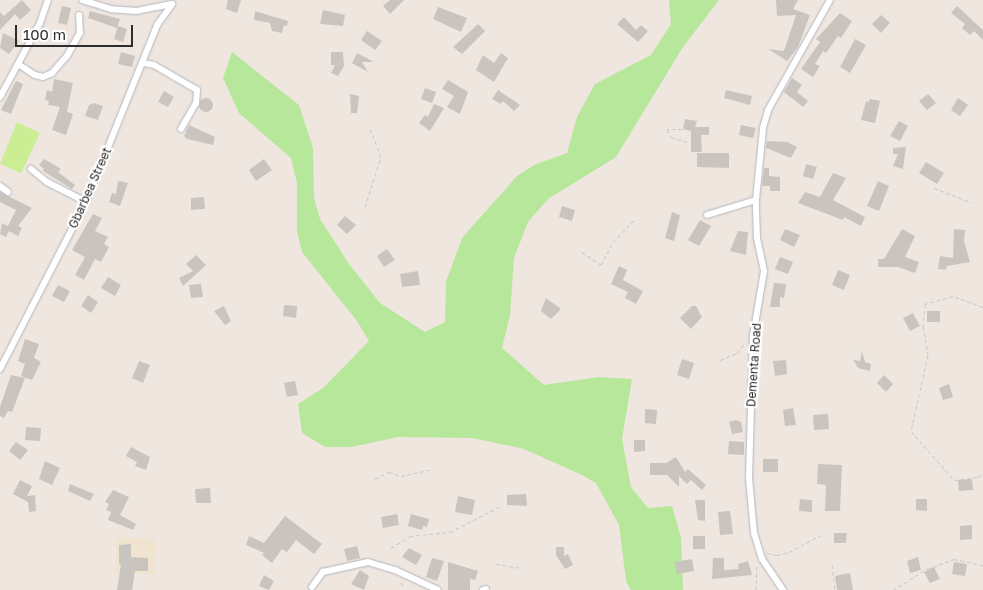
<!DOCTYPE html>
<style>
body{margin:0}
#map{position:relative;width:983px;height:590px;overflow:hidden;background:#efe7df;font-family:"Golos Text",sans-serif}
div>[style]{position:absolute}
.education>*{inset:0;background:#f0e4ce}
.green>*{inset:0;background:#b6e79a}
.pitch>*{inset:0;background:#cbee95}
.building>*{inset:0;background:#cac4be}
.round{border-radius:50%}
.path>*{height:1px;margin-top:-0.5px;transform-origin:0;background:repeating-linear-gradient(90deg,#c8c8c8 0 4px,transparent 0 6.5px)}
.roads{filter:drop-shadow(0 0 1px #b3b6c1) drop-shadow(0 0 1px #b3b6c1)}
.minor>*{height:6px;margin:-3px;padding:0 3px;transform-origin:3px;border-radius:3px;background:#fff}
span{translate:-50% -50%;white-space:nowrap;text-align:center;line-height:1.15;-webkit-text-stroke:4.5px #fff;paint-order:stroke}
.street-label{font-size:12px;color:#2d2d2d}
.scale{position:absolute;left:15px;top:25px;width:118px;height:22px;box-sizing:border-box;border:2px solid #2d2d2d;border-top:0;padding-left:6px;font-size:15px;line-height:18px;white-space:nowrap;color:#2d2d2d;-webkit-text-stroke:4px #fff;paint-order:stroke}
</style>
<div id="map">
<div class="education">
<i style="clip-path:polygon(116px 538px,155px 539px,155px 574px,116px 573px)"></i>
</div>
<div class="green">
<i style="clip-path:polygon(669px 0,719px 0,683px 47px,616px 157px,548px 199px,528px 222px,514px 258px,510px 315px,502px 348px,544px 385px,599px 377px,632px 379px,622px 439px,631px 487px,648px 508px,672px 506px,681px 538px,683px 590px,631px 590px,626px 581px,619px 525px,596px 483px,582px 475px,524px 449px,472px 438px,398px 437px,352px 447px,325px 447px,302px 433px,298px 404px,323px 388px,369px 341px,357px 321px,302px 252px,297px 231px,297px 183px,291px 158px,239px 113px,223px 78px,232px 52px,299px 105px,313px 148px,314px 198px,320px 219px,349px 264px,380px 303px,425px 332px,445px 322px,446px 282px,462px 238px,517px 176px,536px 164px,567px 153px,577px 117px,595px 84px,651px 55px,671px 24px)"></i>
</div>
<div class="pitch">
<i style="clip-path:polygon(17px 122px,40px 133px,21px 173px,0 164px)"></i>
</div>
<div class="building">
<i style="clip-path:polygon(22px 0,31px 10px,20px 20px,15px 14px,0 30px,0 12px,4px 16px)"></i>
<i style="clip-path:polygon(228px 0,241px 0,237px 13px,226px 9px)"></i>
<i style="clip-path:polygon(390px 0,404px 0,390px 14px,383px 6px)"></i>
<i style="clip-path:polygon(776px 0,798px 0,793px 9px,810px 15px,798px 47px,787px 61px,768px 49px,784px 51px,796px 15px,777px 16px)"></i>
<i style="clip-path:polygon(62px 6px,71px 8px,67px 25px,58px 23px)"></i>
<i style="clip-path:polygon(957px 6px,983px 30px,983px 40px,974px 31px,970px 35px,962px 28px,965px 24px,951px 13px)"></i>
<i style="clip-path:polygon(438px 7px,467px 18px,461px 32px,433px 19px)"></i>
<i style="clip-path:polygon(323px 10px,345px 15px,343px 26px,320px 24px)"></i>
<i style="clip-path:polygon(90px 11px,120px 19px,117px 28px,88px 18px)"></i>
<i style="clip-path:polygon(255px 11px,288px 21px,287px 26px,284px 25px,282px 33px,272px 31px,270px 23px,254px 20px)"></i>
<i style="clip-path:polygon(840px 13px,852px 21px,841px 38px,838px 36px,826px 53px,823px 51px,815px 64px,820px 66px,813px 77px,801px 69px,820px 42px,816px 39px)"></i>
<i style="clip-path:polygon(881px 15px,890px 23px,881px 33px,872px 24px)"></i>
<i style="clip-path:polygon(624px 17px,636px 30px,641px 25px,648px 31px,638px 42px,617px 24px)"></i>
<i style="clip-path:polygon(478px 24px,485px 31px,462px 54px,453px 47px)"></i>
<i style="clip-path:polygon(118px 26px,127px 29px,123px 42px,114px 39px)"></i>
<i style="clip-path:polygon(367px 31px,382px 41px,375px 50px,361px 40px)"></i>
<i style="clip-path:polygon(3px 33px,19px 41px,9px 54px,0 48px)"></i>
<i style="clip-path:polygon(855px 39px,866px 45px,850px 73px,840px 67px)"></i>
<i style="clip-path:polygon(121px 52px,135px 56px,132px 67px,118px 64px)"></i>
<i style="clip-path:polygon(331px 52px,343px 52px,344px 66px,338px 76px,331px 73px,335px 65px,331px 65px)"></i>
<i style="clip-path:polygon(357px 53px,374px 62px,362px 62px,368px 72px,352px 63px)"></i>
<i style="clip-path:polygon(501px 53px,508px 58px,494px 82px,476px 70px,483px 55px,494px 63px)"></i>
<i style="clip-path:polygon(792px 78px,802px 85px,797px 92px,808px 101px,803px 107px,784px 92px)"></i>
<i style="clip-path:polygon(54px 79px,73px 83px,67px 112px,73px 114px,66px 135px,52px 130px,60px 107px,48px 105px,49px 101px,45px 100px,47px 90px,52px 92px)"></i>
<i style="clip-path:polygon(448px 80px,468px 92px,460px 114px,447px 107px,454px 96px,442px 89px)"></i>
<i style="clip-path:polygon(16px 81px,23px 84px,11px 114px,1px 110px)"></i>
<i style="clip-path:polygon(425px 88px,436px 92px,432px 103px,421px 99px)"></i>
<i style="clip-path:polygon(498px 90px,520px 105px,514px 111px,503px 101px,501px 104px,492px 99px)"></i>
<i style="clip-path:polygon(726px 90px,752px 96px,750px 105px,724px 98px)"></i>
<i style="clip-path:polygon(164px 91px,174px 97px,168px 107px,158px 102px)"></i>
<i style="clip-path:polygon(350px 94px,359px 96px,357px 113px,351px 113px)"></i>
<i style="clip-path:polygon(928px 94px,936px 103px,927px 110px,919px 101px)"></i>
<i style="clip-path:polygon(958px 98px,968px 105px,960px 116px,951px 110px)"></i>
<i class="round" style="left:199px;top:98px;width:14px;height:14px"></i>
<i style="clip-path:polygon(870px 99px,880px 101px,875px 123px,861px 120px,866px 101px,869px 102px)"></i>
<i style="clip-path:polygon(94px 103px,103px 106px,98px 120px,85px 116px,89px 105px)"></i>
<i style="clip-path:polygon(434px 104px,444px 108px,430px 131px,419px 123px,425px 115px,428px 117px)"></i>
<i style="clip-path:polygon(685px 119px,697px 121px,695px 127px,709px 127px,709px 135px,701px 135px,702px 152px,691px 152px,691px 131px,683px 129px)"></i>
<i style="clip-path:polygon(899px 121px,908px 126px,900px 141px,890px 136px)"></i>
<i style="clip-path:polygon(189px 125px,215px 137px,213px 145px,187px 139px,184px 136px)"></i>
<i style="clip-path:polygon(741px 125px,756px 128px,753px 138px,739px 135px)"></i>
<i style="clip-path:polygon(767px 141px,787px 142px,797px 147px,791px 158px,766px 148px)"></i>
<i style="clip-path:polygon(906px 147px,903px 169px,893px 166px,898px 154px,893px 154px,893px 148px)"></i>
<i style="clip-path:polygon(697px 153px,729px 153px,729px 168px,697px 167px)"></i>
<i style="clip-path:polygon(44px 159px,61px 169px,58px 172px,75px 185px,72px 189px,43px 171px,44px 169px,39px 165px)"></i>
<i style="clip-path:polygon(264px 159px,272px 170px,256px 181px,249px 170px)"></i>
<i style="clip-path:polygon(926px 162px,944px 173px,937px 184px,919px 173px)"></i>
<i style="clip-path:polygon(806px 164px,817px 167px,813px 179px,803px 176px)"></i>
<i style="clip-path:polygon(764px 168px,769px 168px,769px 176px,780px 177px,780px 191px,770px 191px,770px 186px,762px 186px)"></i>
<i style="clip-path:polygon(833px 173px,846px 178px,833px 200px,865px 217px,861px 226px,844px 217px,843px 220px,798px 203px,805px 192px,820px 197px)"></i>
<i style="clip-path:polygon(118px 181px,128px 183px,120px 206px,109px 202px,112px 193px,116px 194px)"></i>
<i style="clip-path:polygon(878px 181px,889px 186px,879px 211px,867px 206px)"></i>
<i style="clip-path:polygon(0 192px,32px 208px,18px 226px,22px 228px,18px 236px,9px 231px,6px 237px,0 234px,2px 223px,8px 226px,16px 210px,0 202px)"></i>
<i style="clip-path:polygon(204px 197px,205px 209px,191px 210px,191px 198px)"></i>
<i style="clip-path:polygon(562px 206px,575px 210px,572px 221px,559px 217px)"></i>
<i style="clip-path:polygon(672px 212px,680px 215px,674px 241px,665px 238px)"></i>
<i style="clip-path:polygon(93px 214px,102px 218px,95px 231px,108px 237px,104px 244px,109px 247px,101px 262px,95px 259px,84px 280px,75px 275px,85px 257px,72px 250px)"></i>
<i style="clip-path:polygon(345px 216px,356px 225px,347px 234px,337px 225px)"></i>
<i style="clip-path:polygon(700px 220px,711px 226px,699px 246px,688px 240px)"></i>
<i style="clip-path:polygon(785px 229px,800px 235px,794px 247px,780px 240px)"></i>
<i style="clip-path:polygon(902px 229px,915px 236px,905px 257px,919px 262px,915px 273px,898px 267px,878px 267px,878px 259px,884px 259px)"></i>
<i style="clip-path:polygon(954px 229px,965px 230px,964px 241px,970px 262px,947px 266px,946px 270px,938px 269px,940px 256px,953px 258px)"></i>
<i style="clip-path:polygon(738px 231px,748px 232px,746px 255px,730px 251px)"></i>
<i style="clip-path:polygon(387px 249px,395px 260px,384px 267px,377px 256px)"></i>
<i style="clip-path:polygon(196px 255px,206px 265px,183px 286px,179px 278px,193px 271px,186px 264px)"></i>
<i style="clip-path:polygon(780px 257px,793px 262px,788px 274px,775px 269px)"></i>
<i style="clip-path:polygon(619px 266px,627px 270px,623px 280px,643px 291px,636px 304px,625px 298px,628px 292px,611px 284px)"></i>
<i style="clip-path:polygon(838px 270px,850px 275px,844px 290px,832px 285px)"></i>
<i style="clip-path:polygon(418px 271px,420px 285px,402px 287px,400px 274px)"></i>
<i style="clip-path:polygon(108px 277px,121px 285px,115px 296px,101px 288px)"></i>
<i style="clip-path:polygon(774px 283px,786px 284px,784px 298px,780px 297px,780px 307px,770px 307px)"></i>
<i style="clip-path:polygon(201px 284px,203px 297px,191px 298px,189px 285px)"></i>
<i style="clip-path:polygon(58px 285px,70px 291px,64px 302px,52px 296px)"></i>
<i style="clip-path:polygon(88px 295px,98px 302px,91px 313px,81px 306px)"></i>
<i style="clip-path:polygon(546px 298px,561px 309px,551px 319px,541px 311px)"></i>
<i style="clip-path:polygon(284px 305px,297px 306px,296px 318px,283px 316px)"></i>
<i style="clip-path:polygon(224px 306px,231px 321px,225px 325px,214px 311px)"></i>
<i style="clip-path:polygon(692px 306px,696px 306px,702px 317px,691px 329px,680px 318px)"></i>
<i style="clip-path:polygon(927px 311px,940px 311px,940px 322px,927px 322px)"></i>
<i style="clip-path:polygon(913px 313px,920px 326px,910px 331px,903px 318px)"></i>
<i style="clip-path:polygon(25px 339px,39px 344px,34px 358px,41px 362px,32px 380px,21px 376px,25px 364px,18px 361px)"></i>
<i style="clip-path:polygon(862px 351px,865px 362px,871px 364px,870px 371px,858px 368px,853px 360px,860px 361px)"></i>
<i style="clip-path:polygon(682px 359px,694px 363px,689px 379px,677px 375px)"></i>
<i style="clip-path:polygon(786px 360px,787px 374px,775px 376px,773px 361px)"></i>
<i style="clip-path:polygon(139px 361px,150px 365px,143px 383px,132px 378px)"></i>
<i style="clip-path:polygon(11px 375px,25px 378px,12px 412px,8px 411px,4px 418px,0 416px,0 407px)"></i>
<i style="clip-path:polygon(884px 375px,893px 384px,886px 392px,877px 383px)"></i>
<i style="clip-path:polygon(295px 381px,298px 395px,287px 397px,284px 383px)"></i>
<i style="clip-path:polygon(949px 384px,953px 397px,943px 400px,939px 388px)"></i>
<i style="clip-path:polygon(793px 408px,796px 425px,785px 426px,783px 410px)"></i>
<i style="clip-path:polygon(645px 409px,657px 410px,656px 424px,645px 423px)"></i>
<i style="clip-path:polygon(828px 414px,829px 429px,814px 430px,813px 415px)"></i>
<i style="clip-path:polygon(736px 420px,741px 422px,743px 432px,732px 434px,729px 422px)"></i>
<i style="clip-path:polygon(26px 427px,41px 428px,40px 441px,25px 440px)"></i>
<i style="clip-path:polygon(634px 440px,645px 440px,645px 451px,634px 452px)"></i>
<i style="clip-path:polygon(729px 441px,744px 442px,744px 455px,728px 454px)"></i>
<i style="clip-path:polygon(16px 442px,28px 450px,20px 460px,9px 451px)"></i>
<i style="clip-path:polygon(131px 447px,150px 457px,146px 470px,135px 466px,137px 462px,126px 456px)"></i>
<i style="clip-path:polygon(676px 457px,685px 472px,688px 469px,706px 485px,702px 490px,691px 480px,687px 484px,679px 476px,679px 487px,667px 475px,650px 475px,650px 463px,666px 463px)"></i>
<i style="clip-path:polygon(763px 459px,778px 459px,778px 472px,763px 472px)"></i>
<i style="clip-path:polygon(45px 461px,60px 468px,52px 485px,39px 479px)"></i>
<i style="clip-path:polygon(818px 464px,842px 465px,840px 511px,825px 511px,826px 485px,817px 484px)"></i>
<i style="clip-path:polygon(972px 479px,973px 490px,959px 491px,958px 480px)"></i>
<i style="clip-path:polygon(20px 480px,32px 486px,27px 496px,35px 495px,36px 511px,29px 512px,28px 502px,13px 494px)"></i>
<i style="clip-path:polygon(70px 484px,94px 494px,90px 501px,68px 491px)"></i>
<i style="clip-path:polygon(210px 488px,211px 503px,196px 503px,195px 489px)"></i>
<i style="clip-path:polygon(113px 490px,129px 497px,120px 515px,136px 524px,133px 530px,108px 520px,111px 512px,106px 510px,109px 504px,105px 502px)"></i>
<i style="clip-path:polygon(526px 494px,527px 506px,507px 505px,507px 495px)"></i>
<i style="clip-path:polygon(458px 496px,475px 500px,472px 515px,455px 512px)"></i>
<i style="clip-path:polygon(800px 499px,812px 500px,812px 512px,799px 511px)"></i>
<i style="clip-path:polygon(916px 499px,927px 499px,927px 511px,916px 510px)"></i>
<i style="clip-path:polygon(695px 500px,705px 500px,705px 521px,698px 520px)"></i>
<i style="clip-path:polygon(730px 511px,733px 534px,720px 535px,718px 512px)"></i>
<i style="clip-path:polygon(397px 514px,399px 525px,383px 528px,381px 517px)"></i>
<i style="clip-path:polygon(411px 514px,429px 519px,427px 527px,423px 526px,422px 530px,408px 526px)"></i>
<i style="clip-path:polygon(285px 516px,322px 544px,314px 554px,296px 540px,287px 552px,282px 549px,272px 563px,262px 555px,264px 553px,246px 545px,249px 536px,264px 543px)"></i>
<i style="clip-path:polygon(972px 525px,972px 539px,960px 540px,960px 526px)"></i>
<i style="clip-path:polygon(834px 533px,847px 533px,846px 543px,834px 543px)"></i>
<i style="clip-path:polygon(693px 536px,705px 536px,705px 549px,693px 549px)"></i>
<i style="clip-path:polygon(131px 544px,131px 557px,148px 558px,148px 571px,135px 571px,132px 590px,117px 590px,121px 564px,119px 564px,119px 545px)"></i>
<i style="clip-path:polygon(357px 546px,360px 558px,347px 561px,344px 549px)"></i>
<i style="clip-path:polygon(556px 547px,564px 547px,564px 556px,568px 554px,573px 565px,565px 569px,556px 555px)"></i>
<i style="clip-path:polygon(409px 548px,422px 555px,416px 565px,402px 557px)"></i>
<i style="clip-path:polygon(918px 557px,921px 570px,910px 573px,907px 561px)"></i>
<i style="clip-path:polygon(432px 558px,444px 561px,437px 581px,426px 577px)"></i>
<i style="clip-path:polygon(713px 558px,724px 558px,724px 570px,739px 569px,738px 564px,748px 561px,752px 575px,712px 579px)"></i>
<i style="clip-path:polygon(692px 559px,694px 571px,677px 574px,675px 562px)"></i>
<i style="clip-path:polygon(448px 562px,478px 571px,475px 580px,470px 579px,470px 590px,448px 590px)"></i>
<i style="clip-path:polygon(954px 562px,967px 564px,965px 576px,952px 574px)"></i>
<i style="clip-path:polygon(934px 567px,940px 579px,930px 583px,924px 572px)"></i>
<i style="clip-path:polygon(360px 570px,369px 576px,364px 590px,351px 584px)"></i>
<i style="clip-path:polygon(850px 573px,853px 590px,837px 590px,835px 576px)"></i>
<i style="clip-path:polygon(264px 575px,274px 581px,269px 590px,259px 586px)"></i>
</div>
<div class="path">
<i style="left:682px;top:129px;width:15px;rotate:180deg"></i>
<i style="left:667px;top:129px;width:9px;rotate:63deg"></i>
<i style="left:671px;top:137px;width:17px;rotate:17deg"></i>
<i style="left:934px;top:188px;width:40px;rotate:21deg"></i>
<i style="left:365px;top:207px;width:52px;rotate:-72.3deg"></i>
<i style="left:381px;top:157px;width:30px;rotate:-111deg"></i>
<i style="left:582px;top:252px;width:23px;rotate:34deg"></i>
<i style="left:601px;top:265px;width:26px;rotate:-62deg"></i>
<i style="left:613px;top:242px;width:32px;rotate:-46deg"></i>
<i style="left:983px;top:307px;width:32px;rotate:-160deg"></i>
<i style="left:953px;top:296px;width:29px;rotate:164deg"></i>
<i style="left:925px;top:304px;width:22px;rotate:95deg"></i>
<i style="left:923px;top:326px;width:29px;rotate:80deg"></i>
<i style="left:928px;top:355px;width:78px;rotate:102.6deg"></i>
<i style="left:911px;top:431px;width:65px;rotate:48.7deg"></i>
<i style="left:954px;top:480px;width:24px;rotate:-7deg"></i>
<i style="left:978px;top:477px;width:6px;rotate:-39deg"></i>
<i style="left:720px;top:360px;width:18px;rotate:-22deg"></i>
<i style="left:737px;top:353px;width:13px;rotate:-51deg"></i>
<i style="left:375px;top:479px;width:16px;rotate:-27deg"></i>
<i style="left:389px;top:472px;width:13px;rotate:18deg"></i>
<i style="left:401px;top:476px;width:30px;rotate:-12deg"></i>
<i style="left:391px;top:548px;width:22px;rotate:-32deg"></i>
<i style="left:410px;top:536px;width:40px;rotate:-5.7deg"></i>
<i style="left:450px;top:532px;width:57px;rotate:-27deg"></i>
<i style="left:767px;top:553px;width:10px;rotate:11deg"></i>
<i style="left:777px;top:555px;width:12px;rotate:-14deg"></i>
<i style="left:789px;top:552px;width:36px;rotate:-28deg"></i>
<i style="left:496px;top:564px;width:26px;rotate:9deg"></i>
<i style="left:832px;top:565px;width:25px;rotate:83deg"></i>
<i style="left:401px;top:582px;width:7px;rotate:63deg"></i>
<i style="left:756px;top:590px;width:24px;rotate:-88deg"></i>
<i style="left:893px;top:590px;width:40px;rotate:-32deg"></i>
<i style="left:927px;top:569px;width:29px;rotate:-20deg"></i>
<i style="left:954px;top:559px;width:30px;rotate:12deg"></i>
</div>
<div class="roads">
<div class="minor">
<i style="left:144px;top:63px;width:10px;rotate:11deg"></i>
<i style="left:154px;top:65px;width:50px;rotate:30.2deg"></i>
<i style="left:197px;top:90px;width:13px;rotate:94deg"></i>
<i style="left:196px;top:103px;width:30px;rotate:120deg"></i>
<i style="left:18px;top:64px;width:20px;rotate:33deg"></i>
<i style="left:35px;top:75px;width:8px;rotate:14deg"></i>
<i style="left:43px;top:77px;width:10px;rotate:-24deg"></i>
<i style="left:52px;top:73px;width:23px;rotate:-49deg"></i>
<i style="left:67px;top:56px;width:26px;rotate:-61deg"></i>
<i style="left:80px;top:33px;width:18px;rotate:-93deg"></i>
<i style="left:0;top:97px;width:84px;rotate:-61.6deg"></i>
<i style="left:40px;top:23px;width:24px;rotate:-71deg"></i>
<i style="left:31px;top:169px;width:21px;rotate:39deg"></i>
<i style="left:47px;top:182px;width:44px;rotate:27.1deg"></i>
<i style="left:0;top:186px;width:10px;rotate:37deg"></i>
<i style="left:707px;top:215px;width:51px;rotate:-17deg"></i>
<i style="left:0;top:369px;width:188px;rotate:-62.8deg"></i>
<i style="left:86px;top:202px;width:191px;rotate:-68.1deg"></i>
<i style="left:157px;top:25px;width:26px;rotate:-54deg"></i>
<i style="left:172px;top:4px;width:36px;rotate:169deg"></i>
<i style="left:137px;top:11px;width:26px;rotate:-176deg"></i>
<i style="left:111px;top:9px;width:30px;rotate:-163deg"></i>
<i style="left:312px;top:587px;width:19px;rotate:-54deg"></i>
<i style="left:323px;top:572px;width:46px;rotate:-12.5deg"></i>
<i style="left:368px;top:562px;width:28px;rotate:17deg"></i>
<i style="left:395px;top:570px;width:47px;rotate:24.9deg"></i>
<i style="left:483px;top:590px;width:3px;rotate:-18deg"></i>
<i style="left:783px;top:590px;width:37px;rotate:-124deg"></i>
<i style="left:762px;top:559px;width:27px;rotate:-107deg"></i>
<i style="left:754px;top:533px;width:55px;rotate:-95.2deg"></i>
<i style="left:749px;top:478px;width:142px;rotate:-88.4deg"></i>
<i style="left:753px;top:336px;width:66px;rotate:-80.4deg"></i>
<i style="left:764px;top:271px;width:35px;rotate:-102deg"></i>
<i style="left:757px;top:237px;width:37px;rotate:-92deg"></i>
<i style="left:756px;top:200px;width:72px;rotate:-84.4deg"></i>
<i style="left:763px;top:128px;width:19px;rotate:-74deg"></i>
<i style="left:768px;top:110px;width:126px;rotate:-60.6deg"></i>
</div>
</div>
<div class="street-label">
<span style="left:90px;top:188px;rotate:-66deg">Gbarbea Street</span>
<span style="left:754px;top:365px;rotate:-86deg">Dementa Road</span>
</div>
<div class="scale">100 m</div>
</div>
